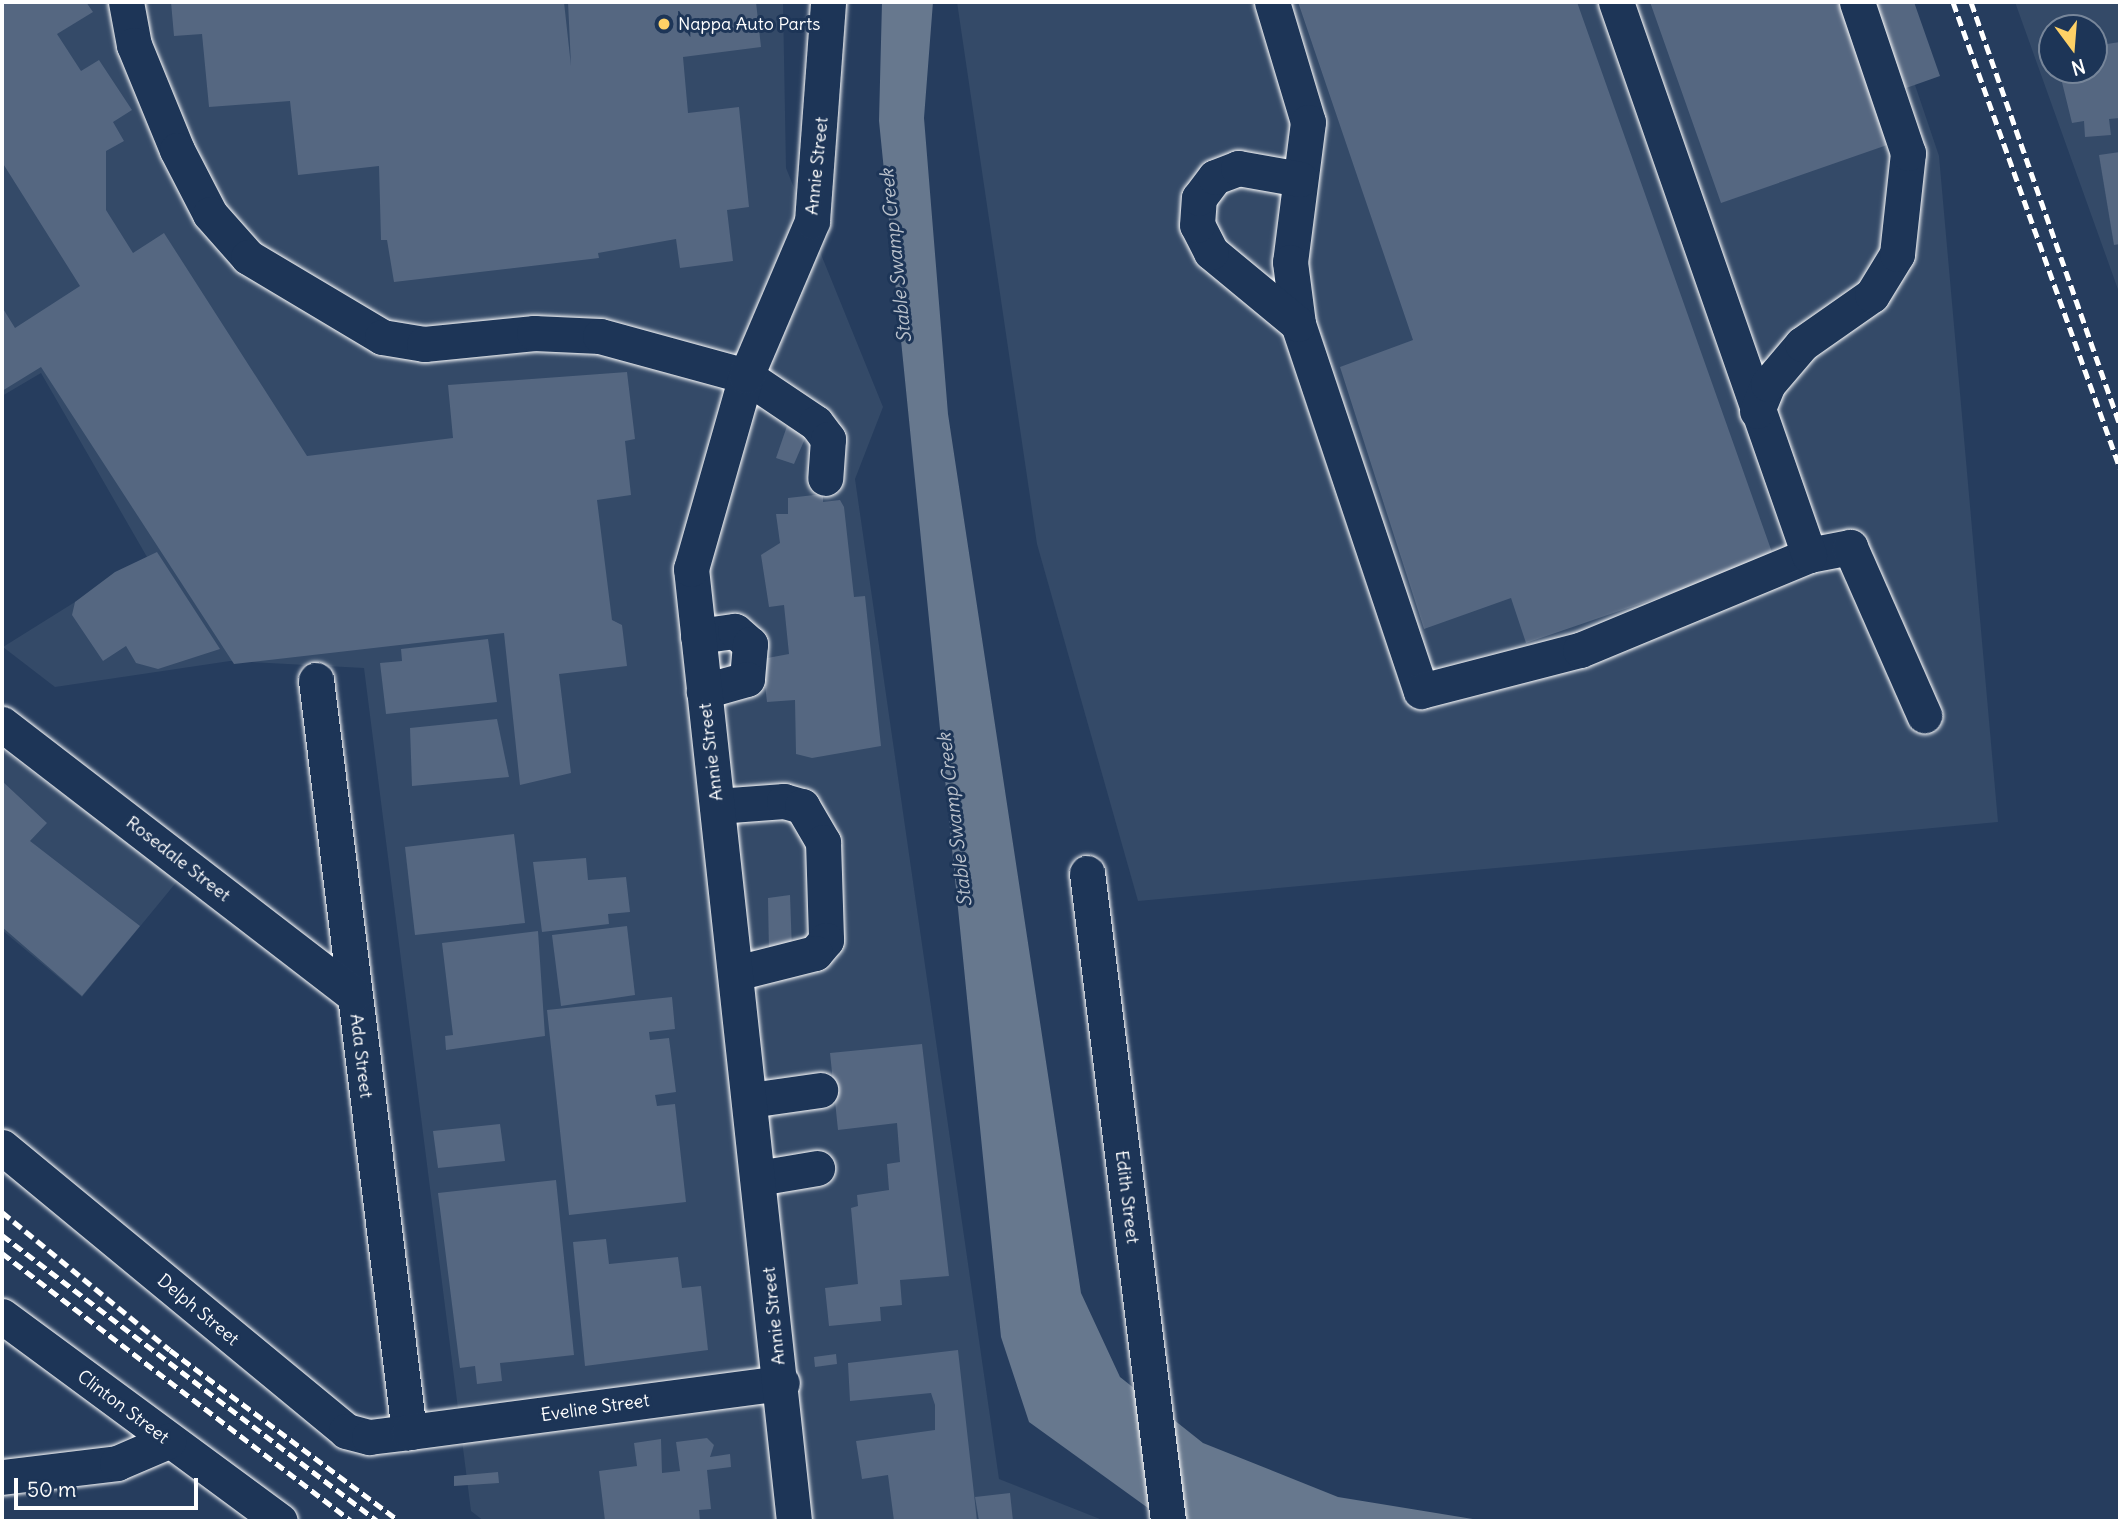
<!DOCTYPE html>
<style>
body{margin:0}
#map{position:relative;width:2122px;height:1523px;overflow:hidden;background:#263d5e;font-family:Delius,sans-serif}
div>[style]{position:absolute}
.built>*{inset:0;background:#344a68}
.water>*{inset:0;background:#67788e}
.building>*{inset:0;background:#556781}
.roads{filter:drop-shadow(0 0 2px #fff) drop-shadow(0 0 2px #fff)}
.minor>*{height:35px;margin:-17.5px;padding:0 17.5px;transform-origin:17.5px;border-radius:17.5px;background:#1d3557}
.rail>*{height:5px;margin-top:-2.5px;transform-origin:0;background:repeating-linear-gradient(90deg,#fff 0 10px,transparent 0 15px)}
.dots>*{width:19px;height:19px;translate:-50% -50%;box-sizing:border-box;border:4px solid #1d3557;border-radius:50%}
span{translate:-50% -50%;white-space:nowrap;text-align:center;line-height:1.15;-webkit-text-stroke:6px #1d3557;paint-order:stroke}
.poi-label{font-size:18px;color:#fff}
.left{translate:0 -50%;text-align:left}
.street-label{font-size:18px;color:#fff}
.water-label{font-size:19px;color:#bbc2cc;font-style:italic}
.frame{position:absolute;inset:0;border:4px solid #fff;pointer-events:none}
.north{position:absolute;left:2038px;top:14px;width:70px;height:70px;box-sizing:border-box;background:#1d3557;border:2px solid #77869a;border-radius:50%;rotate:164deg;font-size:19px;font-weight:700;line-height:28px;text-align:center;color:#fff}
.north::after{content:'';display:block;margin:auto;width:24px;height:32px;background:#ffd166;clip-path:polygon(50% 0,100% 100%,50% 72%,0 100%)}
.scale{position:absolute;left:14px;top:1478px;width:184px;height:32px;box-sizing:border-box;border:4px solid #fff;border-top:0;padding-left:9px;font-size:21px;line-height:24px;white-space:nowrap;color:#fff;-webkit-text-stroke:5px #1d3557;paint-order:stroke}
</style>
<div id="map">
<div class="built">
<i style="clip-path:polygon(2px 2px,783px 2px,786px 168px,883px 407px,855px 479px,999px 1479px,1105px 1521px,484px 1521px,471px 1511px,364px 668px,230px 661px,55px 687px,3px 647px,147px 557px,41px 373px,2px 396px)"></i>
<i style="clip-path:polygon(957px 2px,1887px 2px,1939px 156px,1998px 822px,1138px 901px,1037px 544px)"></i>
<i style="clip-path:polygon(evenodd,2015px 2px,2120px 2px,2120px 295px,2015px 2px,2052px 28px,2094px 28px,2094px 70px,2052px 70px,2052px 28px)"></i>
<i style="clip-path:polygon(2px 750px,179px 879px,82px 997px,2px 930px)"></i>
</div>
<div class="water">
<i style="clip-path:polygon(882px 2px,933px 2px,924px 118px,948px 414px,1081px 1293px,1120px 1377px,1203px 1443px,1338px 1497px,1485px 1521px,1166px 1521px,1029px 1422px,1001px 1337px,879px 121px)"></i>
</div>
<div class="building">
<i style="clip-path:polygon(2px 2px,86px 2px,93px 12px,57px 34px,81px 71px,99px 60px,132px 110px,113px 122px,124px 141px,106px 151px,106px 210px,133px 253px,164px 233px,307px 456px,453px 438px,448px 385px,627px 372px,635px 439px,625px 441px,631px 495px,597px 500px,612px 620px,622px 625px,627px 666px,559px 674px,571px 773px,520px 785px,504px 633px,234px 664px,41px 367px,2px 391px,2px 307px,15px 328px,80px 286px,2px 162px)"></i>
<i style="clip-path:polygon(171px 2px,564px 2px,571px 66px,568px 2px,756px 2px,761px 47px,683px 57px,688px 113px,739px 107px,749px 207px,727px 210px,733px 261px,680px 268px,676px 239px,598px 253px,599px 258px,394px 282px,387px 240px,381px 240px,379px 166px,298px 175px,290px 101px,209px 107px,202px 34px,174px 36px)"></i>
<i style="clip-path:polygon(1298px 2px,1577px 2px,1774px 558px,1526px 643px,1511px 598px,1424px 629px,1340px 367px,1413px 340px)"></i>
<i style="clip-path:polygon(1650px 2px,1914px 2px,1940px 76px,1875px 99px,1890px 144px,1721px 203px)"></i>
<i style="clip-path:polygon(2120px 42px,2120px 118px,2109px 119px,2111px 135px,2085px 137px,2084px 121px,2072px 123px,2059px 70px,2094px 70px,2094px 46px)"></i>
<i style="clip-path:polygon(2120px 152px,2120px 244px,2114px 245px,2099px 155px)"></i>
<i style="clip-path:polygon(787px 426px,807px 434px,794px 464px,776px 458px)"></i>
<i style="clip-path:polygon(823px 494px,823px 502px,840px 500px,844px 507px,854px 597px,865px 596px,881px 746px,812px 758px,796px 754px,795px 700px,767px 702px,762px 659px,789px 654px,784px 605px,769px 607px,761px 555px,780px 543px,776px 514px,788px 514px,788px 498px)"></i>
<i style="clip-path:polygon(157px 552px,220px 649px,158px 669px,136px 663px,126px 646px,103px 661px,72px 615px,75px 602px,115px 572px)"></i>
<i style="clip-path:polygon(488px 639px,497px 702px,386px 714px,380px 663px,402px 661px,401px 649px)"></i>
<i style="clip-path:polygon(497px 719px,509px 777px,412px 786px,410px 728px)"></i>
<i style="clip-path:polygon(2px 781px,47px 823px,30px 841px,140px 926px,82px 996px,2px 927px)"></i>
<i style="clip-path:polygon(514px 834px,525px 923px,415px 935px,405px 847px)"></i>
<i style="clip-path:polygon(586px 858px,588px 880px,626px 877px,630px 912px,608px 914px,609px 924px,542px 932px,533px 862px)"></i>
<i style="clip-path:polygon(790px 895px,792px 951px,769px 953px,768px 898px)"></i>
<i style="clip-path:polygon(627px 926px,635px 995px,561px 1006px,552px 935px)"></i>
<i style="clip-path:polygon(538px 931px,545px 1036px,446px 1050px,445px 1036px,453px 1035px,442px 943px)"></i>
<i style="clip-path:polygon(672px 997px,675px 1029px,649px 1032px,650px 1040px,669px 1038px,676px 1092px,655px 1095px,657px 1106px,675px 1104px,686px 1202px,569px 1215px,547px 1010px)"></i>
<i style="clip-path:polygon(922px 1044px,949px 1276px,900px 1280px,902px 1305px,880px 1307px,881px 1321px,829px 1326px,825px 1288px,858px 1284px,851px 1208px,858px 1206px,857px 1195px,889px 1190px,887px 1164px,900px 1162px,897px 1123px,838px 1130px,830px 1053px)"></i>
<i style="clip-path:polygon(500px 1124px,505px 1161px,438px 1168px,433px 1131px)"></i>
<i style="clip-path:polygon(556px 1180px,574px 1355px,500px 1363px,502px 1381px,477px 1384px,475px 1366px,460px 1368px,438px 1193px)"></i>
<i style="clip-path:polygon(606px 1239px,609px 1264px,678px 1257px,682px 1288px,701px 1286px,708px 1350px,585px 1366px,573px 1242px)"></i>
<i style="clip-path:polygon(958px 1350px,977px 1521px,894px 1521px,888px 1475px,862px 1479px,856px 1441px,935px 1430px,935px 1405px,931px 1393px,850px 1401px,848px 1363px)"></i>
<i style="clip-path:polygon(836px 1354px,837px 1364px,815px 1367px,814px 1357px)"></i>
<i style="clip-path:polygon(707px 1438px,714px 1445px,710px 1457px,730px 1454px,731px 1467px,707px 1470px,711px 1509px,699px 1510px,700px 1521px,605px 1521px,599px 1471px,637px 1466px,634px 1443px,661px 1439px,662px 1473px,680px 1471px,676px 1442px)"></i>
<i style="clip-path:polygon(498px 1472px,499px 1483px,454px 1486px,454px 1476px)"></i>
<i style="clip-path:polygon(1010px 1493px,1013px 1521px,979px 1521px,975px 1497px)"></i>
</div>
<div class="roads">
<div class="minor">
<i style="left:126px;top:2px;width:44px;rotate:79.5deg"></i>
<i style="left:134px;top:45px;width:113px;rotate:67.7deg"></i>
<i style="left:177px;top:150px;width:72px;rotate:62.7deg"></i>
<i style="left:210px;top:214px;width:57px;rotate:48.5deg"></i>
<i style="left:248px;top:257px;width:156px;rotate:30.8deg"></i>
<i style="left:382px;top:337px;width:43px;rotate:9.5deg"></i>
<i style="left:424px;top:344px;width:111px;rotate:-5.7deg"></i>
<i style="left:534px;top:333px;width:66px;rotate:2.6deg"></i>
<i style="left:600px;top:336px;width:151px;rotate:15.3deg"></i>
<i style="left:746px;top:376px;width:84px;rotate:33.9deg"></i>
<i style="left:816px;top:423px;width:20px;rotate:53deg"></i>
<i style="left:828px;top:439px;width:39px;rotate:94deg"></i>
<i style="left:1272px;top:2px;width:125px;rotate:73.3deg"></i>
<i style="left:1308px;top:122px;width:141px;rotate:97.3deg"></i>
<i style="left:1290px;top:262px;width:63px;rotate:82.6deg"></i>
<i style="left:1298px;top:324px;width:387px;rotate:71.5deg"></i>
<i style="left:1421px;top:691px;width:164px;rotate:-14.5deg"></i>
<i style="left:1580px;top:650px;width:248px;rotate:-22.5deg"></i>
<i style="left:1809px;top:555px;width:42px;rotate:-11deg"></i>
<i style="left:1850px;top:547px;width:184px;rotate:66.2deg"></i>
<i style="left:1616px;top:2px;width:586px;rotate:70.76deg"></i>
<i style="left:1298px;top:324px;width:113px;rotate:-140.4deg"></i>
<i style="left:1211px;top:252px;width:30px;rotate:-117deg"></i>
<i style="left:1197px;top:225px;width:27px;rotate:-86deg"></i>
<i style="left:1199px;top:198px;width:26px;rotate:-53deg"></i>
<i style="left:1215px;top:177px;width:25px;rotate:-21deg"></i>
<i style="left:1238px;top:168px;width:63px;rotate:10.1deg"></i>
<i style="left:1757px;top:411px;width:29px;rotate:-68deg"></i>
<i style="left:1768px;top:384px;width:52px;rotate:-49.6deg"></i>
<i style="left:1802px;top:344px;width:85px;rotate:-35deg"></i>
<i style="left:1872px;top:295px;width:48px;rotate:-58.6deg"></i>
<i style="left:1897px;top:254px;width:102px;rotate:-83.8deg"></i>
<i style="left:1908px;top:153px;width:159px;rotate:-108.7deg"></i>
<i style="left:698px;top:636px;width:37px;rotate:-8deg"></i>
<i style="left:735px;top:631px;width:20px;rotate:41deg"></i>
<i style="left:750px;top:644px;width:35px;rotate:95deg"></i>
<i style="left:747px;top:679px;width:45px;rotate:164.4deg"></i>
<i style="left:316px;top:680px;width:758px;rotate:82.95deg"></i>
<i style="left:2px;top:724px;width:443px;rotate:37.6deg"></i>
<i style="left:717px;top:806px;width:67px;rotate:-4.3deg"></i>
<i style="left:784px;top:801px;width:19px;rotate:16deg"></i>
<i style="left:802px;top:806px;width:42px;rotate:59.7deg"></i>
<i style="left:823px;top:842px;width:98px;rotate:88.2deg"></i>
<i style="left:826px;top:940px;width:17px;rotate:130deg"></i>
<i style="left:815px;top:953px;width:81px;rotate:165.8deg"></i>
<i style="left:1087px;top:873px;width:653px;rotate:82.87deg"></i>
<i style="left:750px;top:1100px;width:71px;rotate:-8.1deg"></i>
<i style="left:2px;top:1147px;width:446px;rotate:39.5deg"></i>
<i style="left:346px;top:1431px;width:24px;rotate:15deg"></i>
<i style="left:369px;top:1437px;width:40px;rotate:-7.1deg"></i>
<i style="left:409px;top:1432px;width:376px;rotate:-7.5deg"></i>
<i style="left:758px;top:1178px;width:60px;rotate:-9.6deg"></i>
<i style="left:2px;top:1316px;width:345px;rotate:36.4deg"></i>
<i style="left:2px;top:1477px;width:116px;rotate:-6.9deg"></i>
<i style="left:117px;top:1463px;width:56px;rotate:-23.3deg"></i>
<i style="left:794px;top:1521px;width:958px;rotate:-96.17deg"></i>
<i style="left:691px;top:569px;width:201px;rotate:-74.1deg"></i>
<i style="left:746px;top:376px;width:168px;rotate:-66.9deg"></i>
<i style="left:812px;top:221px;width:220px;rotate:-85.8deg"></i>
</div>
</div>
<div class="rail">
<i style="left:1953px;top:2px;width:495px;rotate:70.3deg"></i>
<i style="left:1971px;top:2px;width:448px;rotate:70.6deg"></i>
<i style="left:2px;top:1212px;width:217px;rotate:39.4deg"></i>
<i style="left:170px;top:1350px;width:286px;rotate:36.7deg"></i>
<i style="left:2px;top:1235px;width:472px;rotate:37.3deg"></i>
<i style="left:2px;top:1253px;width:440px;rotate:37.5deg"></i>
</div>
<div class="dots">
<i style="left:664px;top:24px;background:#ffd166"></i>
</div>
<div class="poi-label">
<span class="left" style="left:678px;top:24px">Nappa Auto Parts</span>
</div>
<div class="street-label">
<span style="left:817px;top:166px;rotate:-84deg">Annie Street</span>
<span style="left:711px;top:752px;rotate:-97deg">Annie Street</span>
<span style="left:178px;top:859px;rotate:38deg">Rosedale Street</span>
<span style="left:361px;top:1056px;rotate:83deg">Ada Street</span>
<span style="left:1127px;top:1197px;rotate:83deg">Edith Street</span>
<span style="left:198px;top:1310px;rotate:40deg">Delph Street</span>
<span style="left:774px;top:1316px;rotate:-96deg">Annie Street</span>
<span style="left:123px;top:1407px;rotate:37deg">Clinton Street</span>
<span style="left:595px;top:1408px;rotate:-8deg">Eveline Street</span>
</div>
<div class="water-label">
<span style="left:896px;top:256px;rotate:-96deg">Stable Swamp Creek</span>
<span style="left:955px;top:820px;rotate:-97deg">Stable Swamp Creek</span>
</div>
<div class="frame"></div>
<div class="north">N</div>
<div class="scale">50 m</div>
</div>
